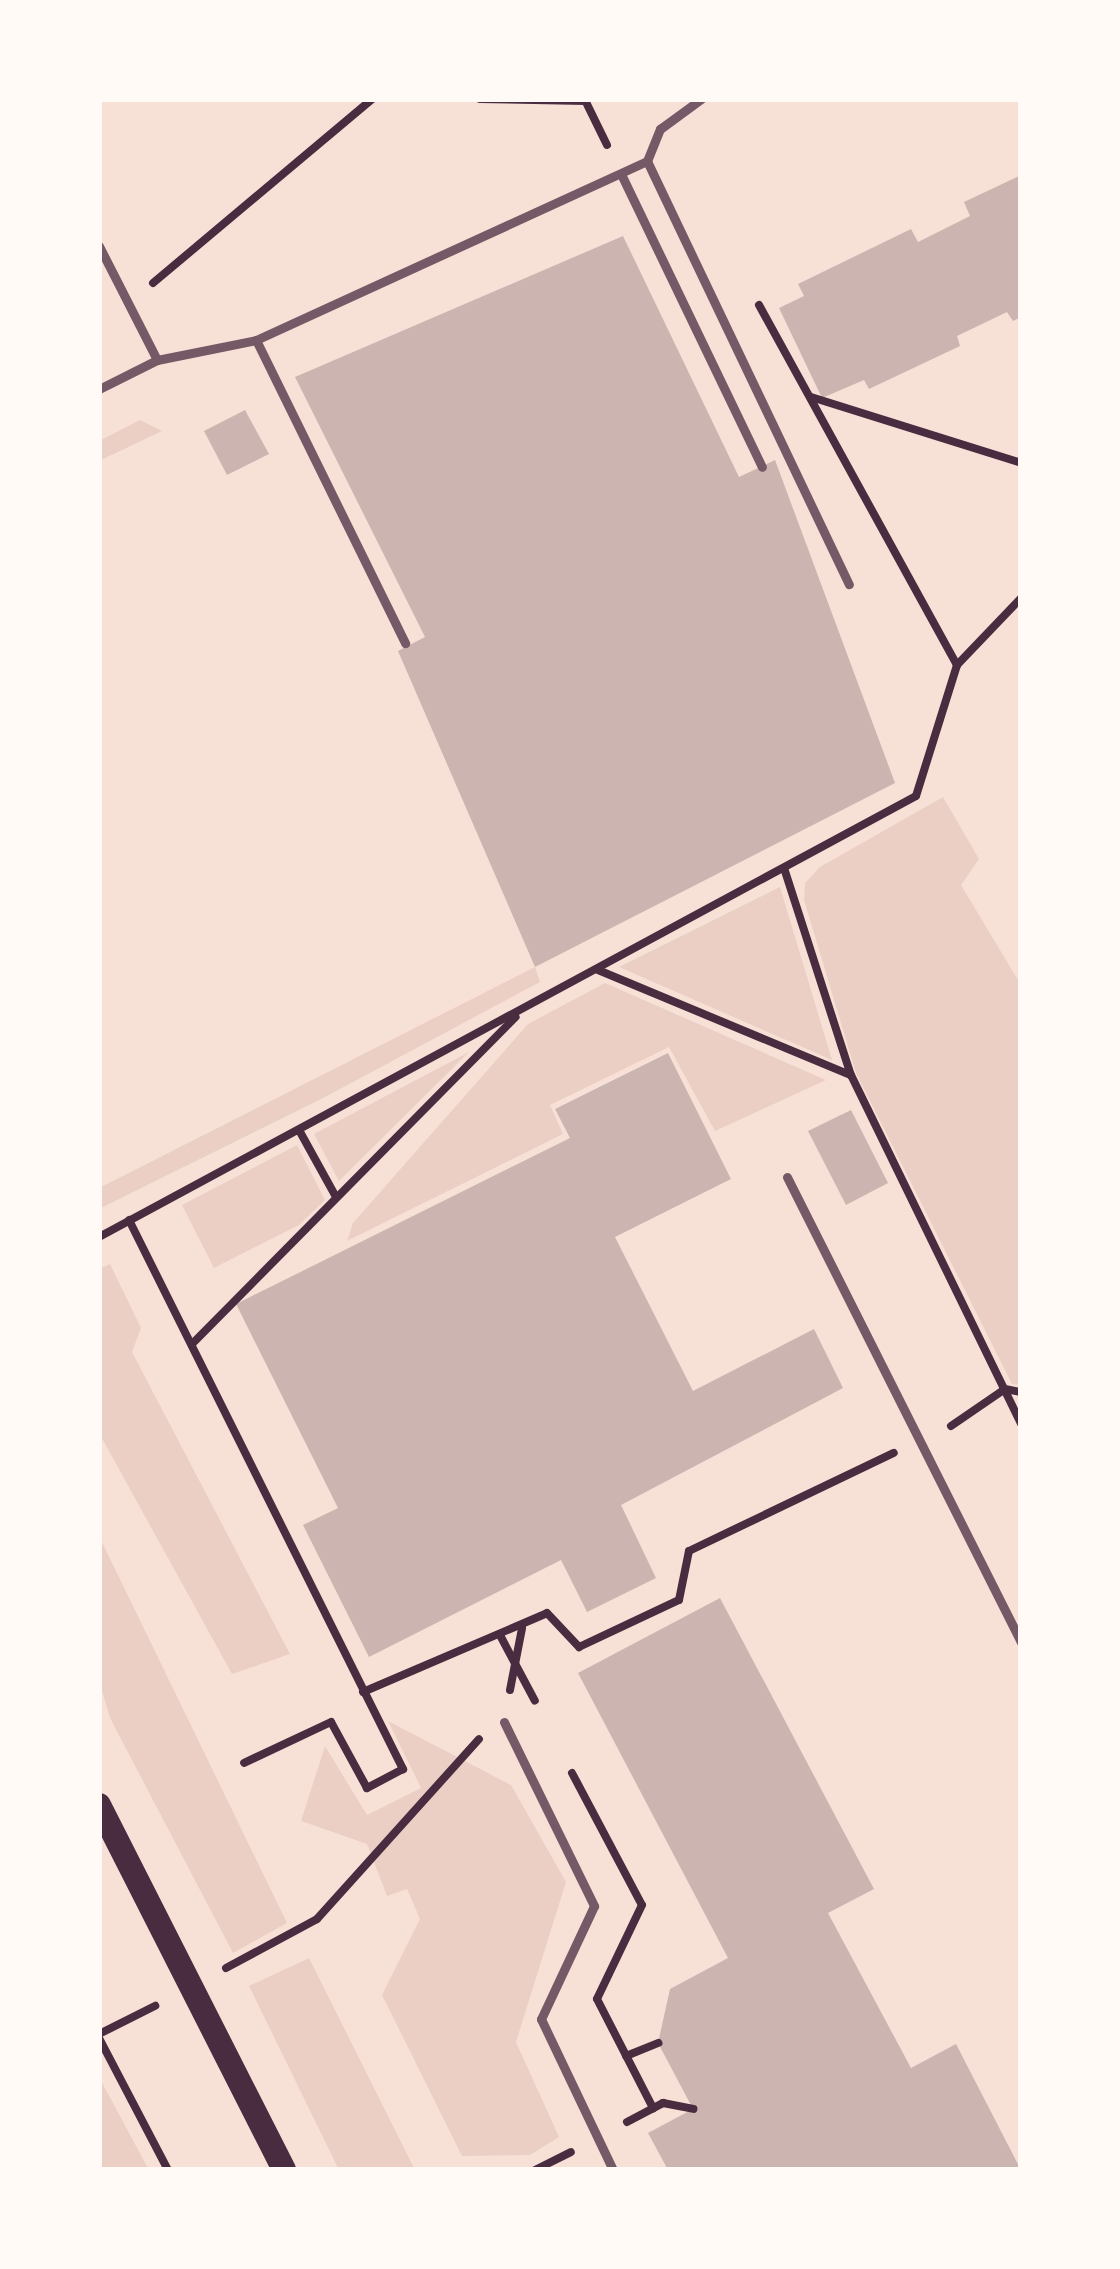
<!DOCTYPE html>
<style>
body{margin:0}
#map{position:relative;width:1120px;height:2269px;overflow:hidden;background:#f7e1d7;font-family:Roboto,sans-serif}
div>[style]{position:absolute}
.green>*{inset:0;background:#ebcfc5}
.building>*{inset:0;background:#ccb4b1}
.path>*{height:8px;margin:-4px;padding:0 4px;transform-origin:4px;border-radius:4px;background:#4a2c40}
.service>*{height:9px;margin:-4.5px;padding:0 4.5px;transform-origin:4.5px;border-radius:4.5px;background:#755966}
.secondary>*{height:24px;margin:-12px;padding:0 12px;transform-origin:12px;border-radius:12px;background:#4a2c40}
span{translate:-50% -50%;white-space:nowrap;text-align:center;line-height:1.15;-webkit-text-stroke:12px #fffaf5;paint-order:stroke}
.frame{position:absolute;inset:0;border:102px solid #fffaf5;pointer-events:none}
</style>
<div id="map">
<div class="green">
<i style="clip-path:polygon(140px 420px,162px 431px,99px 461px,99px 441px)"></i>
<i style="clip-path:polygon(943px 797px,979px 859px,961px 885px,1021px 985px,1021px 1385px,1012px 1384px,856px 1073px,804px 900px,805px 883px,820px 867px)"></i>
<i style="clip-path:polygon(780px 887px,832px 1060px,619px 967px)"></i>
<i style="clip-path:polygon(535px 967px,540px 982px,325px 1097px,99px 1209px,99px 1188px)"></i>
<i style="clip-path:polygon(605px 983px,826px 1080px,715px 1131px,669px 1047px,550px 1105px,563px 1134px,347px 1241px,353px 1223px,528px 1024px)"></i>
<i style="clip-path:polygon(469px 1052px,339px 1181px,314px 1134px)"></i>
<i style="clip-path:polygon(297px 1145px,325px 1200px,299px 1225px,214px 1268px,182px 1205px)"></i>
<i style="clip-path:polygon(110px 1264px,141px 1328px,132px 1352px,290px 1654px,232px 1674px,99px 1433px,99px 1269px)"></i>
<i style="clip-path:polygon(99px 1536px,287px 1923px,233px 1953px,110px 1718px,99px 1681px)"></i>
<i style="clip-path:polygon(388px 1721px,511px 1785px,566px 1882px,516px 2042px,559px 2137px,530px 2155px,462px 2156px,382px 1995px,420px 1919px,407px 1889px,387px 1896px,367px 1844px,301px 1821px,325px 1746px,367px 1815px,421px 1788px)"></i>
<i style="clip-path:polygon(309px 1958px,415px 2170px,339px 2170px,249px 1986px)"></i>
<i style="clip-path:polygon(99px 2077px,149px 2170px,99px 2170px)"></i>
</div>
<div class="building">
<i style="clip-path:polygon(1021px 175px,1021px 317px,1013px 321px,1007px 312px,957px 336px,960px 346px,869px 389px,864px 380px,822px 398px,779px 308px,804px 296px,798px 284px,911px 229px,918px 242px,970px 216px,964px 202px)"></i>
<i style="clip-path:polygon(623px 236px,739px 477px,775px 460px,895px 783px,535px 967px,398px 651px,425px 637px,295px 377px)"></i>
<i style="clip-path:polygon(245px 410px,269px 454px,227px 475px,204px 431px)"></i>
<i style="clip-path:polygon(668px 1053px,731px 1179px,615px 1237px,693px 1391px,814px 1329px,843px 1388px,621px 1505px,656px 1578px,587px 1612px,561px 1560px,369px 1657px,303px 1525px,338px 1508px,236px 1304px,570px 1138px,555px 1109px)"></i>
<i style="clip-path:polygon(851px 1110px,888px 1183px,846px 1205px,808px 1131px)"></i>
<i style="clip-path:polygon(720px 1598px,874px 1889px,828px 1913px,911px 2068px,956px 2044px,1021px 2170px,668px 2170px,648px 2133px,693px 2109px,658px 2043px,670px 1989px,728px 1958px,578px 1673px)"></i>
</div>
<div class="path">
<i style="left:480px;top:99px;width:106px;rotate:1.1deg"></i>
<i style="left:585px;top:100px;width:50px;rotate:63.9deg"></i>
<i style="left:153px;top:283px;width:286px;rotate:-40deg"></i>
<i style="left:759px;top:305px;width:411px;rotate:61.2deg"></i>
<i style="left:811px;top:397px;width:220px;rotate:17.4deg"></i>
<i style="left:784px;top:868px;width:218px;rotate:72.1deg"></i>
<i style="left:851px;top:1075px;width:388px;rotate:64deg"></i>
<i style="left:598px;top:970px;width:273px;rotate:22.6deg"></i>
<i style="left:299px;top:1130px;width:77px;rotate:61.1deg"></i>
<i style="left:129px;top:1220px;width:614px;rotate:63.48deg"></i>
<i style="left:403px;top:1769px;width:41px;rotate:152.2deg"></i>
<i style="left:367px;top:1788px;width:75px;rotate:-118.6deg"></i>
<i style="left:331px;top:1722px;width:96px;rotate:154.8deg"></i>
<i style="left:99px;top:1237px;width:928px;rotate:-28.36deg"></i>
<i style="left:916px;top:796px;width:137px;rotate:-72.6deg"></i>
<i style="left:957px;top:665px;width:93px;rotate:-46.3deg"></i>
<i style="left:192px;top:1344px;width:460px;rotate:-45.3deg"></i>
<i style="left:951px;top:1426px;width:65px;rotate:-34.4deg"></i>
<i style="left:1005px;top:1389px;width:16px;rotate:11deg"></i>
<i style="left:501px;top:1637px;width:72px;rotate:62deg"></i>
<i style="left:510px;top:1690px;width:63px;rotate:-79deg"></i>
<i style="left:363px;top:1692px;width:200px;rotate:-23.2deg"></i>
<i style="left:547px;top:1613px;width:47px;rotate:46.7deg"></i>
<i style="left:579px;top:1647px;width:110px;rotate:-25.2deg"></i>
<i style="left:679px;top:1600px;width:50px;rotate:-78.5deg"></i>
<i style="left:689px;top:1551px;width:227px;rotate:-25.6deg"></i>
<i style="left:572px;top:1773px;width:149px;rotate:62.1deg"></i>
<i style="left:642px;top:1905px;width:104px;rotate:115.6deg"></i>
<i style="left:597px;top:1999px;width:123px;rotate:62.8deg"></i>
<i style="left:226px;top:1968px;width:103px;rotate:-28.3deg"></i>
<i style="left:317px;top:1919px;width:242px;rotate:-48deg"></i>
<i style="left:99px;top:2034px;width:63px;rotate:-26.6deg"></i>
<i style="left:99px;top:2038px;width:149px;rotate:62.4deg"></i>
<i style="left:626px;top:2056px;width:35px;rotate:-22deg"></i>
<i style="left:627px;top:2122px;width:41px;rotate:-27.8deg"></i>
<i style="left:663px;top:2103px;width:31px;rotate:11deg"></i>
<i style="left:535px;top:2170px;width:40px;rotate:-26.6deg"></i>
</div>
<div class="service">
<i style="left:647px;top:161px;width:469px;rotate:64.5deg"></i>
<i style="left:621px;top:174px;width:325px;rotate:64.3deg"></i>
<i style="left:99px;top:246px;width:128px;rotate:63deg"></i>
<i style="left:256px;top:340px;width:338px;rotate:63.8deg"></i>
<i style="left:99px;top:389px;width:65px;rotate:-26.6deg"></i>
<i style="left:157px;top:360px;width:101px;rotate:-11.4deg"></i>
<i style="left:256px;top:340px;width:430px;rotate:-24.6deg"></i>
<i style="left:647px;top:161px;width:35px;rotate:-68deg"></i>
<i style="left:660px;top:129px;width:51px;rotate:-36.2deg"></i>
<i style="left:787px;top:1177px;width:521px;rotate:63.29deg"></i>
<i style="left:504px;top:1722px;width:205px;rotate:63.9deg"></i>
<i style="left:594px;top:1906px;width:125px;rotate:115.1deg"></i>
<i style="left:541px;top:2019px;width:167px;rotate:64.5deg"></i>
</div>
<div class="secondary">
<i style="left:99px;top:1805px;width:409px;rotate:63.1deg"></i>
</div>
<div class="frame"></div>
</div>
